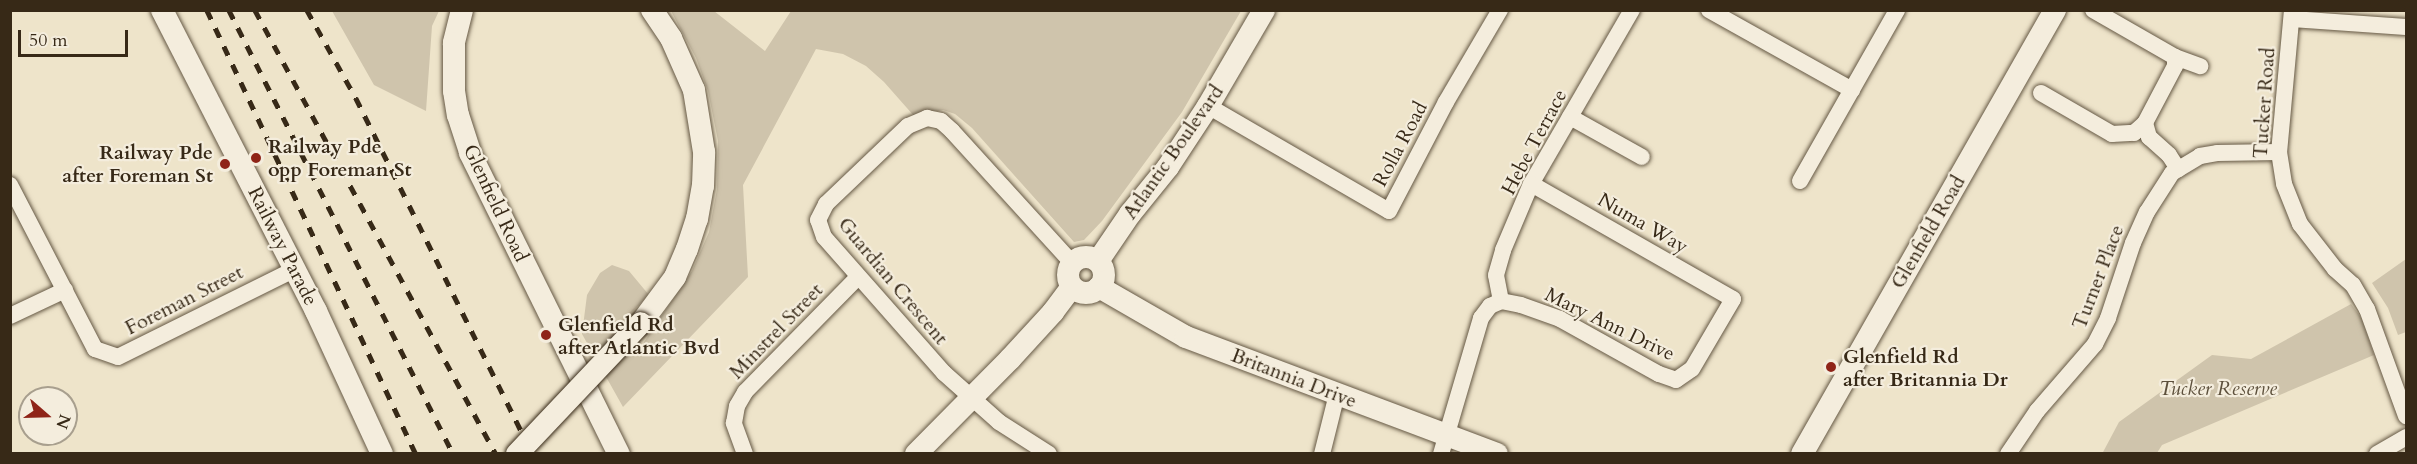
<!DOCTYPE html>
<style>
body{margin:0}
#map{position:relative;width:2417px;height:464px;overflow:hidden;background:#eee4ca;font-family:Cardo,serif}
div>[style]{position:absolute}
.green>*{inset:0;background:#cfc4ac}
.roads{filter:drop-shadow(0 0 2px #655844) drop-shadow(0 0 2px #655844)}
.street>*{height:16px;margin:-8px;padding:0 8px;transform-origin:8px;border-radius:8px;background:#f4eddd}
.secondary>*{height:22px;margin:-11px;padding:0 11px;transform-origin:11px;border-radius:11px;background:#f4eddd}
.secondary>.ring{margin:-11px;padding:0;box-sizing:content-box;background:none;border:22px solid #f4eddd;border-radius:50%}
.rail>*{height:4.5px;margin-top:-2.25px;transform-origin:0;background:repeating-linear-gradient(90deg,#372917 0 10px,transparent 0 20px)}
.bridges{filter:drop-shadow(0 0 2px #372917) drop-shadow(0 0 2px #372917)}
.secondary-bridge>*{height:22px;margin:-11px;padding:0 11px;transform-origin:11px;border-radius:11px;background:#f4eddd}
.dots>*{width:16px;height:16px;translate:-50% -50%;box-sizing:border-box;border:3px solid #f4eddd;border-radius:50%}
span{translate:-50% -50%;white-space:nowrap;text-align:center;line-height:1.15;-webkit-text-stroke:4.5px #f4eddd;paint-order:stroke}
.street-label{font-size:20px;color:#372917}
.poi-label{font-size:20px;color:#372917;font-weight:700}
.left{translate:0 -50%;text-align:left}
.right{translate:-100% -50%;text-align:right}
.park-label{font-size:20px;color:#5d503c;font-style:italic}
.frame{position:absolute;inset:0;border:12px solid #372917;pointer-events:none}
.north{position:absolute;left:18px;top:386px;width:60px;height:60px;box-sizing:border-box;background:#f4eddd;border:2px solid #a89f8e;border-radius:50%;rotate:110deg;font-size:16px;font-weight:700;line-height:24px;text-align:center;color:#372917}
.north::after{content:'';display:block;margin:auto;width:21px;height:27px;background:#8f2418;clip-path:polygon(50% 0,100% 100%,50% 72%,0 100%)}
.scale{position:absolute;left:18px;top:30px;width:110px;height:27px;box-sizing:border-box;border:3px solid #372917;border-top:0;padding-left:8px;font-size:18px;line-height:21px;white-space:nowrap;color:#372917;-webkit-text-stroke:4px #f4eddd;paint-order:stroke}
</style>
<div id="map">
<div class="green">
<i style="clip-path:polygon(332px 11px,439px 11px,432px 26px,426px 111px,374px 85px)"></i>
<i style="clip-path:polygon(671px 11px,714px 11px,765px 51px,791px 11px,1241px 11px,1182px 112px,1102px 221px,1084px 240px,1074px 242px,972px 128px,955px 114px,943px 110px,914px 116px,884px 82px,866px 66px,843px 54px,816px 49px,743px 185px,748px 277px,623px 407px,582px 334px,587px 295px,600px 273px,612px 265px,629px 271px,649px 295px,627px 317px,642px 345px,692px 271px,709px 232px,717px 189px,718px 141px,708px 91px,696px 58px)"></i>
<i style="clip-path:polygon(2406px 259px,2406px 332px,2398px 335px,2388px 308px,2372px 283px)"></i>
<i style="clip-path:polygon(2351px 304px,2362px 319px,2374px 355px,2162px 445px,2157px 453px,2102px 454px,2119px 422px,2212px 355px,2251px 359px)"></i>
</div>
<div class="roads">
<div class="street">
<i style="left:1709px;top:10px;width:164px;rotate:29.2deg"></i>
<i style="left:2093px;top:10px;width:95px;rotate:29.8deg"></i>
<i style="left:2175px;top:57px;width:9px;rotate:90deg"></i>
<i style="left:2175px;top:66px;width:64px;rotate:117.8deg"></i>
<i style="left:2145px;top:123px;width:15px;rotate:74deg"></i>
<i style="left:2149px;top:137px;width:27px;rotate:42deg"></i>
<i style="left:2169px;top:155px;width:17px;rotate:57deg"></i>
<i style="left:2292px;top:10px;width:143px;rotate:95.2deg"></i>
<i style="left:2279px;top:152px;width:32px;rotate:81deg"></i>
<i style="left:2284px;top:184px;width:43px;rotate:68.2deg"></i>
<i style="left:2300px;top:224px;width:57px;rotate:52.1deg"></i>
<i style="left:2335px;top:269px;width:24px;rotate:42deg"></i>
<i style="left:2353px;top:285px;width:28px;rotate:60deg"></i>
<i style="left:2367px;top:309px;width:114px;rotate:70deg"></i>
<i style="left:2292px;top:19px;width:114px;rotate:4deg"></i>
<i style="left:2175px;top:57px;width:27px;rotate:20deg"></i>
<i style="left:2041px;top:93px;width:82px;rotate:30deg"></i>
<i style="left:2112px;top:134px;width:22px;rotate:-3deg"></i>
<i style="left:2134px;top:133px;width:15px;rotate:-42deg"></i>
<i style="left:1208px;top:106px;width:209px;rotate:30.1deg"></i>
<i style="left:1389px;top:211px;width:123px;rotate:-62.4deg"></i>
<i style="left:1446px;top:102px;width:107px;rotate:-59.6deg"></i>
<i style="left:1570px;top:117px;width:82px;rotate:29.1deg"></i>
<i style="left:1800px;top:181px;width:197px;rotate:-60.4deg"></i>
<i style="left:10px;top:185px;width:185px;rotate:62.6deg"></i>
<i style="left:95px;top:349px;width:24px;rotate:19deg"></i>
<i style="left:118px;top:357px;width:198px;rotate:-26.4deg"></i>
<i style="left:1501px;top:301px;width:26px;rotate:-101deg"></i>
<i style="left:1496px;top:275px;width:26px;rotate:-74deg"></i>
<i style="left:1503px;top:250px;width:72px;rotate:-67deg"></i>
<i style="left:1531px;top:184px;width:201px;rotate:-59.9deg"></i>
<i style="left:10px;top:316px;width:61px;rotate:-25.3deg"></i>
<i style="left:745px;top:454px;width:33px;rotate:-110deg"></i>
<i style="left:734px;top:423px;width:17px;rotate:-80deg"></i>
<i style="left:737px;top:406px;width:16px;rotate:-60deg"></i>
<i style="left:745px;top:392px;width:161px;rotate:-45.5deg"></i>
<i style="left:1049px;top:454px;width:59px;rotate:-147.4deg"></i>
<i style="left:999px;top:422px;width:74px;rotate:-138.3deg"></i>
<i style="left:944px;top:373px;width:181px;rotate:-131.4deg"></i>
<i style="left:824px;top:237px;width:18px;rotate:-109deg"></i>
<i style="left:818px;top:220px;width:18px;rotate:-63deg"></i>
<i style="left:826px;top:204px;width:113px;rotate:-43.6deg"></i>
<i style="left:908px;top:126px;width:21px;rotate:-23deg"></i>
<i style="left:927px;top:118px;width:14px;rotate:12deg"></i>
<i style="left:941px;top:121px;width:15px;rotate:42deg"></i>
<i style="left:952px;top:131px;width:178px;rotate:47.7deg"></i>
<i style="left:1322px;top:454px;width:62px;rotate:-76deg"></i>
<i style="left:1441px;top:454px;width:142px;rotate:-73.6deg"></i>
<i style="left:1481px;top:318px;width:15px;rotate:-53deg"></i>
<i style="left:1490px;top:306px;width:12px;rotate:-24deg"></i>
<i style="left:1501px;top:301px;width:20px;rotate:11deg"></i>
<i style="left:1521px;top:305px;width:41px;rotate:19.7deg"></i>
<i style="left:1560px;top:319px;width:113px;rotate:29.1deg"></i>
<i style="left:1659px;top:374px;width:18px;rotate:19deg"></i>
<i style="left:1676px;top:380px;width:19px;rotate:-35deg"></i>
<i style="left:1692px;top:369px;width:81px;rotate:-59.6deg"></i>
<i style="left:1733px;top:299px;width:232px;rotate:-150.3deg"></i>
<i style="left:2008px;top:454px;width:52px;rotate:-56deg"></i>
<i style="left:2037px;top:411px;width:89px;rotate:-49.1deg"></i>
<i style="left:2095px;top:344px;width:29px;rotate:-63deg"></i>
<i style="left:2108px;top:318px;width:79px;rotate:-71.6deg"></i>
<i style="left:2133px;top:243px;width:34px;rotate:-66deg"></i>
<i style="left:2147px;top:212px;width:46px;rotate:-57.3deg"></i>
<i style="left:2172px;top:173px;width:33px;rotate:-31deg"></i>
<i style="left:2200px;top:156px;width:17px;rotate:-10deg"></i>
<i style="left:2217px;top:153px;width:62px;rotate:-0.9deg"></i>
<i style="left:2377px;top:454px;width:34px;rotate:-30deg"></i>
</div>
<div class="secondary">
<i style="left:162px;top:10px;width:338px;rotate:62.9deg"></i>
<i style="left:316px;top:311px;width:157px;rotate:65.2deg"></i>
<i style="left:462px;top:10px;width:34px;rotate:104deg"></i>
<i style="left:454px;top:43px;width:48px;rotate:90deg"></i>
<i style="left:454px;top:91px;width:24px;rotate:81deg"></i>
<i style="left:458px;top:115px;width:40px;rotate:72deg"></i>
<i style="left:470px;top:153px;width:336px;rotate:63.7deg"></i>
<i class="ring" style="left:1068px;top:257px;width:14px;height:14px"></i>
<i style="left:1098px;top:261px;width:57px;rotate:-55.8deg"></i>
<i style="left:1130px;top:214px;width:60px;rotate:-51deg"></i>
<i style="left:1168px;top:167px;width:73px;rotate:-56.7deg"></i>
<i style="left:1208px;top:106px;width:111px;rotate:-59.7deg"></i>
<i style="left:1099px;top:287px;width:100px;rotate:29.9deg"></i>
<i style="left:1186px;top:337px;width:332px;rotate:20.6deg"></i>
<i style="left:641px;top:323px;width:57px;rotate:-53.5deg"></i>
<i style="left:675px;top:277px;width:30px;rotate:-67deg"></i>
<i style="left:687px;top:249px;width:32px;rotate:-72deg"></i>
<i style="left:697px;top:219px;width:34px;rotate:-80deg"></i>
<i style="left:703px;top:186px;width:34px;rotate:-88deg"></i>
<i style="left:704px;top:152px;width:63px;rotate:-99.2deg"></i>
<i style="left:694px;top:90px;width:57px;rotate:-113.9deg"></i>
<i style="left:671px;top:38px;width:34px;rotate:-124deg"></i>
<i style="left:916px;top:454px;width:134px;rotate:-45.3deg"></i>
<i style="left:1010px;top:359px;width:64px;rotate:-47.5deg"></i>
<i style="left:1053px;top:312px;width:31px;rotate:-53deg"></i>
<i style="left:1802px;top:454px;width:511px;rotate:-60.32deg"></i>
</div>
</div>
<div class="rail">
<i style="left:207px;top:10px;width:491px;rotate:64.8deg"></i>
<i style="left:229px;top:10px;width:497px;rotate:63.2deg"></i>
<i style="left:255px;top:10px;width:505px;rotate:61.51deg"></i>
<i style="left:307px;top:10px;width:101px;rotate:60.9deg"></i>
<i style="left:356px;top:98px;width:398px;rotate:63.6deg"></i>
</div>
<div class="bridges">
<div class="secondary-bridge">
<i style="left:517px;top:454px;width:180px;rotate:-46.6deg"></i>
</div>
</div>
<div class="dots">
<i style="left:256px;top:158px;background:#8f2418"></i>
<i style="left:225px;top:164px;background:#8f2418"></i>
<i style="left:546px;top:335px;background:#8f2418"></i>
<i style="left:1831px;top:367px;background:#8f2418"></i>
</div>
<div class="street-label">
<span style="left:2264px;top:103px;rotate:-86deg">Tucker Road</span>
<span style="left:1534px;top:142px;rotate:-62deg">Hebe Terrace</span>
<span style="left:1400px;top:144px;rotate:-62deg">Rolla Road</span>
<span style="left:1173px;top:152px;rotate:-55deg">Atlantic Boulevard</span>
<span style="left:496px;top:203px;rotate:65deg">Glenfield Road</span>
<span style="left:1643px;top:223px;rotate:30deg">Numa Way</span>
<span style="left:1928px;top:232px;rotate:-60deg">Glenfield Road</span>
<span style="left:283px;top:246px;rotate:63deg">Railway Parade</span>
<span style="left:2098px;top:277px;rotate:-69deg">Turner Place</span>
<span style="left:893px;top:281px;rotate:50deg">Guardian Crescent</span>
<span style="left:184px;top:300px;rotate:-27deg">Foreman Street</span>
<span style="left:1610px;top:324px;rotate:26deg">Mary Ann Drive</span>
<span style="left:776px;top:331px;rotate:-46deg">Minstrel Street</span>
<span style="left:1294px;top:378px;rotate:21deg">Britannia Drive</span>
</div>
<div class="poi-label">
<span class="left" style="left:268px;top:158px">Railway Pde<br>opp Foreman St</span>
<span class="right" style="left:213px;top:164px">Railway Pde<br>after Foreman St</span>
<span class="left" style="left:558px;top:336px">Glenfield Rd<br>after Atlantic Bvd</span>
<span class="left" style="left:1843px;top:368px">Glenfield Rd<br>after Britannia Dr</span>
</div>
<div class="park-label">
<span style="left:2218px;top:388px">Tucker Reserve</span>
</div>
<div class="frame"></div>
<div class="north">N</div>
<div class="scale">50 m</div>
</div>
